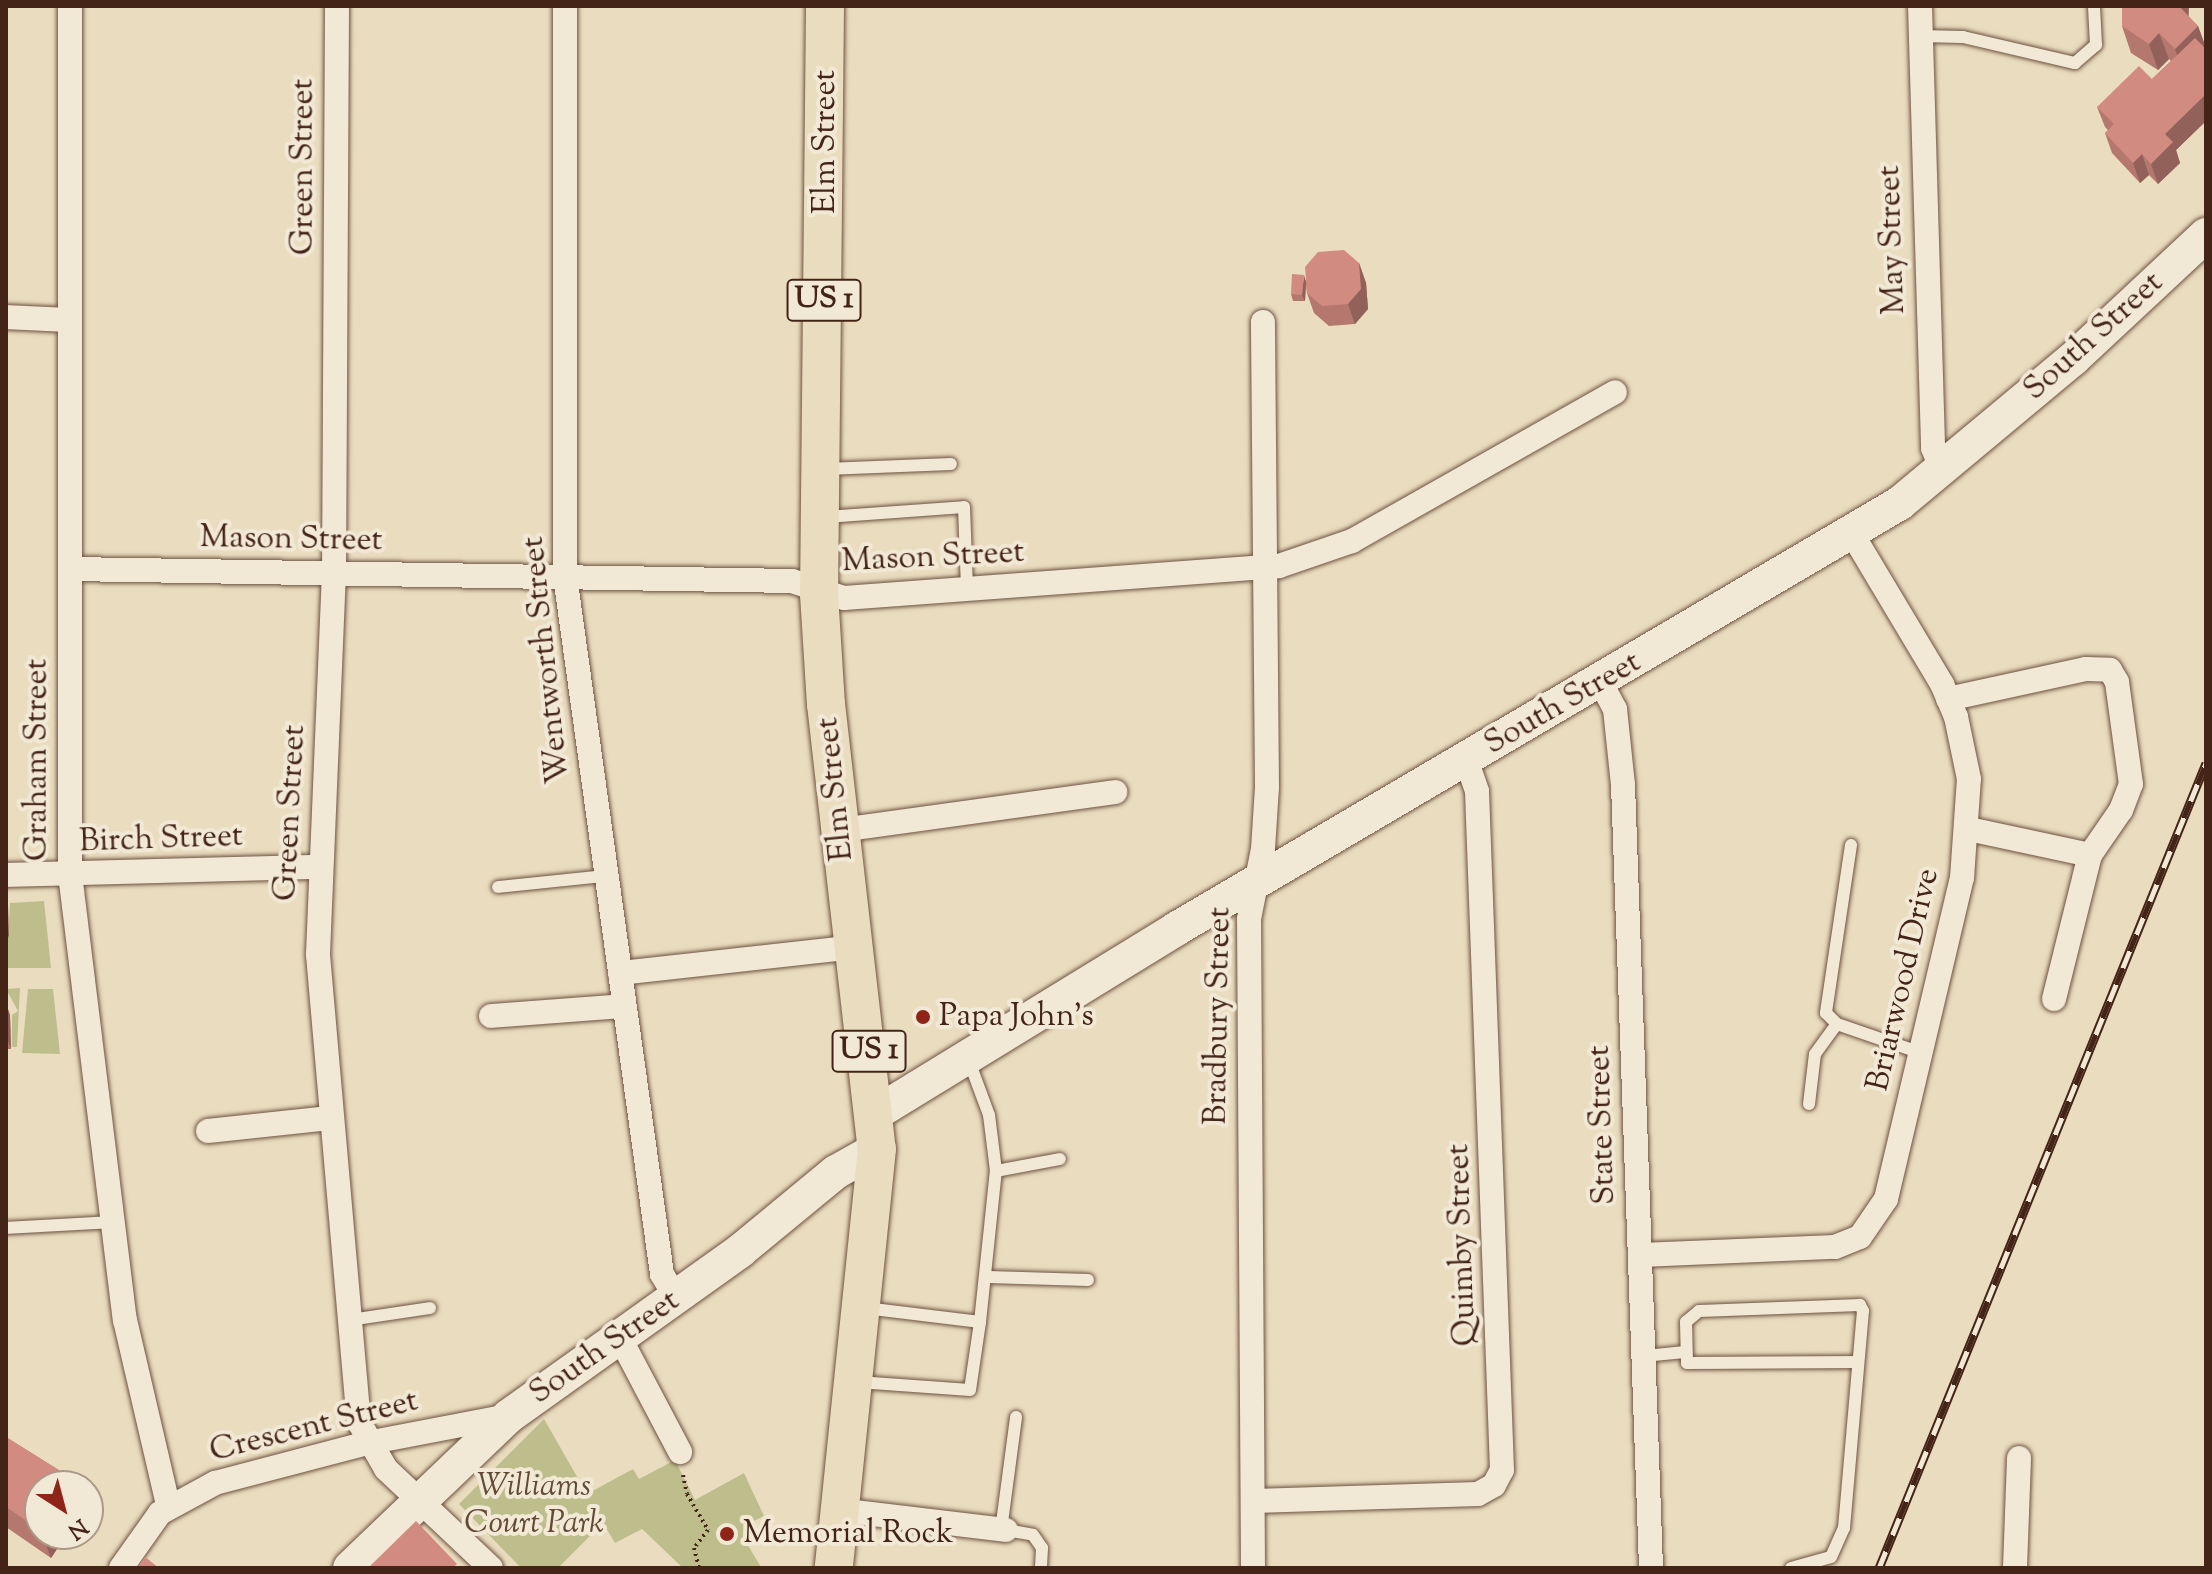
<!DOCTYPE html>
<style>
body{margin:0}
#map{position:relative;width:2212px;height:1574px;overflow:hidden;background:#eadcbf;font-family:"Sorts Mill Goudy",serif}
div>[style]{position:absolute}
.green>*{inset:0;background:#bebe8d}
.path>*{height:4px;margin-top:-2px;transform-origin:0;background:repeating-linear-gradient(90deg,#442417 0 2px,transparent 0 6px)}
.roads{filter:drop-shadow(0 0 2px #6e5241) drop-shadow(0 0 2px #6e5241)}
.lane>*{height:12px;margin:-6px;padding:0 6px;transform-origin:6px;border-radius:6px;background:#f1e8d5}
.street>*{height:24px;margin:-12px;padding:0 12px;transform-origin:12px;border-radius:12px;background:#f1e8d5}
.secondary>*{height:34px;margin:-17px;padding:0 17px;transform-origin:17px;border-radius:17px;background:#f1e8d5}
.primary>*{height:38px;margin:-19px;padding:0 19px;transform-origin:19px;border-radius:19px;background:#eadcbf}
.rail>*{height:9px;margin-top:-4.5px;transform-origin:0;background:repeating-linear-gradient(90deg,#f1e8d5 0 18px,#442417 0 36px);box-sizing:border-box;border-block:2px solid #442417}
.wall>*{inset:0;background:#b4786e}
.shaded-wall>*{inset:0;background:#92615a}
.building>*{inset:0;background:#d18b80}
.dots>*{width:22px;height:22px;translate:-50% -50%;box-sizing:border-box;border:4px solid #f1e8d5;border-radius:50%}
span{translate:-50% -50%;white-space:nowrap;text-align:center;line-height:1.15;-webkit-text-stroke:8px #f1e8d5;paint-order:stroke}
.shield-label span{padding:2px 6px;background:#f1e8d5;border:2px solid;border-radius:6px;-webkit-text-stroke-width:0}
.shield-label{font-size:30px;color:#442417;font-weight:700}
.street-label{font-size:32px;color:#442417}
.poi-label{font-size:32px;color:#442417}
.left{translate:0 -50%;text-align:left}
.park-label{font-size:32px;color:#624a34;font-style:italic}
.frame{position:absolute;inset:0;border:8px solid #442417;pointer-events:none}
.north{position:absolute;left:24px;top:1470px;width:80px;height:80px;box-sizing:border-box;background:#f1e8d5;border:2px solid #ac9a89;border-radius:50%;rotate:144deg;font-size:22px;font-weight:700;line-height:32px;text-align:center;color:#442417}
.north::after{content:'';display:block;margin:auto;width:28px;height:36px;background:#8f2418;clip-path:polygon(50% 0,100% 100%,50% 72%,0 100%)}
</style>
<div id="map">
<div class="green">
<i style="clip-path:polygon(44px 901px,51px 968px,6px 968px,10px 903px)"></i>
<i style="clip-path:polygon(20px 988px,17px 1047px,12px 1047px,12px 1015px,18px 1011px,6px 989px)"></i>
<i style="clip-path:polygon(28px 989px,53px 989px,60px 1054px,22px 1053px)"></i>
<i style="clip-path:polygon(544px 1419px,587px 1494px,633px 1469px,639px 1479px,675px 1460px,695px 1500px,744px 1473px,764px 1516px,750px 1523px,756px 1536px,746px 1542px,761px 1567px,683px 1568px,642px 1529px,615px 1543px,603px 1523px,558px 1568px,521px 1568px,459px 1504px)"></i>
</div>
<div class="path">
<i style="left:683px;top:1475px;width:19px;rotate:78deg"></i>
<i style="left:687px;top:1494px;width:42px;rotate:59.7deg"></i>
<i style="left:708px;top:1530px;width:23px;rotate:128deg"></i>
<i style="left:694px;top:1548px;width:21px;rotate:76deg"></i>
</div>
<div class="roads">
<div class="lane">
<i style="left:1920px;top:36px;width:43px;rotate:1.3deg"></i>
<i style="left:1963px;top:37px;width:115px;rotate:13.1deg"></i>
<i style="left:2075px;top:63px;width:28px;rotate:-41deg"></i>
<i style="left:2096px;top:45px;width:39px;rotate:-93deg"></i>
<i style="left:826px;top:469px;width:125px;rotate:-2.3deg"></i>
<i style="left:826px;top:517px;width:138px;rotate:-4.1deg"></i>
<i style="left:964px;top:507px;width:82px;rotate:87.9deg"></i>
<i style="left:1851px;top:845px;width:170px;rotate:98.5deg"></i>
<i style="left:1826px;top:1013px;width:16px;rotate:45deg"></i>
<i style="left:1837px;top:1024px;width:89px;rotate:19deg"></i>
<i style="left:498px;top:887px;width:107px;rotate:-5.9deg"></i>
<i style="left:1809px;top:1104px;width:50px;rotate:-83.2deg"></i>
<i style="left:1815px;top:1054px;width:37px;rotate:-54deg"></i>
<i style="left:996px;top:1171px;width:65px;rotate:-10.6deg"></i>
<i style="left:6px;top:1228px;width:106px;rotate:-3.2deg"></i>
<i style="left:988px;top:1277px;width:100px;rotate:1.7deg"></i>
<i style="left:865px;top:1308px;width:116px;rotate:6.9deg"></i>
<i style="left:980px;top:1322px;width:152px;rotate:-84deg"></i>
<i style="left:996px;top:1171px;width:56px;rotate:-97.1deg"></i>
<i style="left:989px;top:1115px;width:58px;rotate:-110.3deg"></i>
<i style="left:350px;top:1320px;width:81px;rotate:-8.5deg"></i>
<i style="left:1644px;top:1356px;width:40px;rotate:-5.7deg"></i>
<i style="left:858px;top:1382px;width:112px;rotate:4.1deg"></i>
<i style="left:970px;top:1390px;width:69px;rotate:-81.6deg"></i>
<i style="left:1001px;top:1530px;width:114px;rotate:-82.4deg"></i>
<i style="left:1006px;top:1530px;width:27px;rotate:10deg"></i>
<i style="left:1033px;top:1535px;width:16px;rotate:55deg"></i>
<i style="left:1042px;top:1548px;width:20px;rotate:93deg"></i>
<i style="left:1791px;top:1568px;width:41px;rotate:-15.4deg"></i>
<i style="left:1831px;top:1557px;width:32px;rotate:-66deg"></i>
<i style="left:1844px;top:1528px;width:218px;rotate:-85deg"></i>
<i style="left:1863px;top:1311px;width:7px;rotate:-117deg"></i>
<i style="left:1860px;top:1305px;width:161px;rotate:177.9deg"></i>
<i style="left:1699px;top:1311px;width:17px;rotate:140deg"></i>
<i style="left:1686px;top:1322px;width:41px;rotate:88.6deg"></i>
<i style="left:1687px;top:1363px;width:171px;rotate:-0.3deg"></i>
</div>
<div class="street">
<i style="left:70px;top:6px;width:868px;rotate:90deg"></i>
<i style="left:70px;top:874px;width:449px;rotate:83deg"></i>
<i style="left:125px;top:1320px;width:190px;rotate:76.9deg"></i>
<i style="left:337px;top:6px;width:566px;rotate:90.3deg"></i>
<i style="left:334px;top:572px;width:383px;rotate:92.4deg"></i>
<i style="left:318px;top:955px;width:469px;rotate:85deg"></i>
<i style="left:359px;top:1422px;width:54px;rotate:60.1deg"></i>
<i style="left:386px;top:1469px;width:144px;rotate:43.3deg"></i>
<i style="left:565px;top:6px;width:570px;rotate:90deg"></i>
<i style="left:565px;top:576px;width:705px;rotate:82.09deg"></i>
<i style="left:662px;top:1274px;width:28px;rotate:60deg"></i>
<i style="left:1920px;top:6px;width:442px;rotate:88.3deg"></i>
<i style="left:1933px;top:448px;width:24px;rotate:68deg"></i>
<i style="left:6px;top:317px;width:61px;rotate:2.8deg"></i>
<i style="left:70px;top:569px;width:722px;rotate:0.95deg"></i>
<i style="left:792px;top:581px;width:55px;rotate:18.1deg"></i>
<i style="left:844px;top:598px;width:436px;rotate:-4.2deg"></i>
<i style="left:1279px;top:566px;width:77px;rotate:-18.9deg"></i>
<i style="left:1352px;top:541px;width:302px;rotate:-29.5deg"></i>
<i style="left:1601px;top:683px;width:30px;rotate:62deg"></i>
<i style="left:1615px;top:709px;width:76px;rotate:84deg"></i>
<i style="left:1623px;top:785px;width:784px;rotate:87.95deg"></i>
<i style="left:1948px;top:699px;width:141px;rotate:-12.3deg"></i>
<i style="left:2086px;top:669px;width:24px;rotate:2deg"></i>
<i style="left:2110px;top:670px;width:14px;rotate:60deg"></i>
<i style="left:2117px;top:682px;width:103px;rotate:82.2deg"></i>
<i style="left:2131px;top:784px;width:28px;rotate:111deg"></i>
<i style="left:2121px;top:810px;width:55px;rotate:124.6deg"></i>
<i style="left:2090px;top:855px;width:124px;rotate:-167.9deg"></i>
<i style="left:841px;top:830px;width:277px;rotate:-7.9deg"></i>
<i style="left:6px;top:875px;width:312px;rotate:-1.5deg"></i>
<i style="left:620px;top:973px;width:235px;rotate:-6.3deg"></i>
<i style="left:2054px;top:999px;width:148px;rotate:-76deg"></i>
<i style="left:491px;top:1016px;width:133px;rotate:-4.3deg"></i>
<i style="left:208px;top:1131px;width:122px;rotate:-6.1deg"></i>
<i style="left:1641px;top:1255px;width:194px;rotate:-2.4deg"></i>
<i style="left:1835px;top:1247px;width:27px;rotate:-22deg"></i>
<i style="left:1860px;top:1237px;width:46px;rotate:-55.6deg"></i>
<i style="left:1886px;top:1199px;width:330px;rotate:-76.7deg"></i>
<i style="left:1962px;top:878px;width:99px;rotate:-86deg"></i>
<i style="left:1969px;top:779px;width:63px;rotate:-101.8deg"></i>
<i style="left:1956px;top:717px;width:36px;rotate:-113deg"></i>
<i style="left:1942px;top:684px;width:174px;rotate:-120.9deg"></i>
<i style="left:620px;top:1338px;width:129px;rotate:62.2deg"></i>
<i style="left:1254px;top:1501px;width:224px;rotate:-1.8deg"></i>
<i style="left:1478px;top:1494px;width:18px;rotate:-29deg"></i>
<i style="left:1494px;top:1485px;width:17px;rotate:-62deg"></i>
<i style="left:1502px;top:1470px;width:679px;rotate:-92.11deg"></i>
<i style="left:1477px;top:791px;width:34px;rotate:-109deg"></i>
<i style="left:839px;top:1510px;width:168px;rotate:6.8deg"></i>
<i style="left:121px;top:1568px;width:67px;rotate:-54.7deg"></i>
<i style="left:160px;top:1513px;width:63px;rotate:-28.6deg"></i>
<i style="left:215px;top:1483px;width:157px;rotate:-14.7deg"></i>
<i style="left:367px;top:1443px;width:145px;rotate:-10.8deg"></i>
<i style="left:1253px;top:1568px;width:649px;rotate:-90.35deg"></i>
<i style="left:1249px;top:919px;width:71px;rotate:-78.7deg"></i>
<i style="left:1263px;top:849px;width:62px;rotate:-86.3deg"></i>
<i style="left:1267px;top:787px;width:465px;rotate:-90.5deg"></i>
<i style="left:2015px;top:1568px;width:110px;rotate:-87.9deg"></i>
</div>
<div class="secondary">
<i style="left:876px;top:1113px;width:352px;rotate:-31.5deg"></i>
<i style="left:1176px;top:929px;width:840px;rotate:-30.47deg"></i>
<i style="left:1900px;top:503px;width:225px;rotate:-39.8deg"></i>
<i style="left:2073px;top:359px;width:182px;rotate:-43deg"></i>
<i style="left:350px;top:1568px;width:220px;rotate:-43.7deg"></i>
<i style="left:509px;top:1416px;width:284px;rotate:-35.5deg"></i>
<i style="left:740px;top:1251px;width:124px;rotate:-39.5deg"></i>
<i style="left:836px;top:1172px;width:47px;rotate:-29.3deg"></i>
</div>
<div class="primary">
<i style="left:825px;top:6px;width:588px;rotate:90.58deg"></i>
<i style="left:819px;top:594px;width:110px;rotate:86.4deg"></i>
<i style="left:826px;top:704px;width:448px;rotate:83.5deg"></i>
<i style="left:877px;top:1149px;width:421px;rotate:95.9deg"></i>
</div>
</div>
<div class="rail">
<i style="left:1879px;top:1568px;width:869px;rotate:-67.89deg"></i>
</div>
<div class="wall">
<i style="clip-path:polygon(2188px 16px,2198px 26px,2206px 48px,2206px 121px,2176px 150px,2180px 163px,2158px 184px,2149px 175px,2140px 183px,2112px 153px,2105px 133px,2108px 130px,2105px 127px,2097px 107px,2152px 79px,2171px 61px,2169px 59px,2158px 70px,2131px 53px,2122px 26px)"></i>
<i style="clip-path:polygon(1359px 263px,1366px 283px,1368px 309px,1355px 324px,1329px 326px,1314px 313px,1307px 293px,1306px 284px,1305px 301px,1293px 301px,1291px 294px,1306px 280px)"></i>
<i style="clip-path:polygon(6px 1004px,10px 1015px,11px 1049px,6px 1049px)"></i>
<i style="clip-path:polygon(6px 1437px,81px 1484px,81px 1486px,40px 1486px,40px 1534px,67px 1534px,51px 1558px,6px 1527px)"></i>
</div>
<div class="shaded-wall">
<i style="clip-path:polygon(2179px 6px,2189px 6px,2188px 32px)"></i>
<i style="clip-path:polygon(2198px 26px,2206px 48px,2206px 54px,2184px 75px,2175px 49px)"></i>
<i style="clip-path:polygon(2159px 33px,2169px 59px,2158px 70px,2149px 44px)"></i>
<i style="clip-path:polygon(2206px 94px,2206px 121px,2176px 150px,2180px 163px,2158px 184px,2151px 164px,2165px 134px)"></i>
<i style="clip-path:polygon(2142px 154px,2149px 175px,2140px 183px,2133px 163px)"></i>
<i style="clip-path:polygon(1359px 263px,1366px 283px,1368px 309px,1355px 324px,1348px 304px)"></i>
<i style="clip-path:polygon(1304px 275px,1306px 282px,1305px 301px,1302px 295px)"></i>
<i style="clip-path:polygon(6px 898px,8px 904px,9px 938px,6px 930px)"></i>
<i style="clip-path:polygon(6px 1004px,10px 1015px,11px 1049px,6px 1036px)"></i>
<i style="clip-path:polygon(42px 1534px,67px 1534px,51px 1558px)"></i>
</div>
<div class="building">
<i style="clip-path:polygon(2122px 6px,2179px 6px,2198px 26px,2175px 49px,2159px 33px,2149px 44px,2122px 26px)"></i>
<i style="clip-path:polygon(2195px 38px,2206px 49px,2206px 94px,2165px 134px,2173px 142px,2151px 164px,2142px 154px,2133px 163px,2105px 133px,2114px 124px,2097px 107px,2139px 66px,2152px 79px)"></i>
<i style="clip-path:polygon(1344px 250px,1359px 263px,1361px 289px,1348px 304px,1322px 306px,1307px 293px,1305px 267px,1318px 252px)"></i>
<i style="clip-path:polygon(1292px 274px,1304px 275px,1302px 295px,1291px 294px)"></i>
<i style="clip-path:polygon(6px 1437px,81px 1484px,79px 1486px,40px 1486px,40px 1530px,6px 1507px)"></i>
<i style="clip-path:polygon(416px 1521px,457px 1564px,452px 1568px,368px 1568px)"></i>
<i style="clip-path:polygon(145px 1557px,159px 1568px,137px 1568px)"></i>
</div>
<div class="dots">
<i style="left:923px;top:1017px;background:#8f2418"></i>
<i style="left:727px;top:1534px;background:#8f2418"></i>
</div>
<div class="shield-label">
<span style="left:824px;top:300px">US 1</span>
<span style="left:869px;top:1051px">US 1</span>
</div>
<div class="street-label">
<span style="left:826px;top:142px;rotate:-90deg">Elm Street</span>
<span style="left:304px;top:167px;rotate:-90deg">Green Street</span>
<span style="left:1893px;top:240px;rotate:-92deg">May Street</span>
<span style="left:2094px;top:337px;rotate:-42deg">South Street</span>
<span style="left:291px;top:540px;rotate:1deg">Mason Street</span>
<span style="left:933px;top:558px;rotate:-3deg">Mason Street</span>
<span style="left:547px;top:660px;rotate:-96deg">Wentworth Street</span>
<span style="left:1563px;top:704px;rotate:-30deg">South Street</span>
<span style="left:38px;top:760px;rotate:-90deg">Graham Street</span>
<span style="left:836px;top:789px;rotate:-96deg">Elm Street</span>
<span style="left:291px;top:813px;rotate:-87deg">Green Street</span>
<span style="left:161px;top:840px;rotate:-2deg">Birch Street</span>
<span style="left:1904px;top:980px;rotate:-77deg">Briarwood Drive</span>
<span style="left:1219px;top:1016px;rotate:-89deg">Bradbury Street</span>
<span style="left:1603px;top:1125px;rotate:-92deg">State Street</span>
<span style="left:1463px;top:1245px;rotate:-92deg">Quimby Street</span>
<span style="left:605px;top:1348px;rotate:-35deg">South Street</span>
<span style="left:314px;top:1427px;rotate:-14deg">Crescent Street</span>
</div>
<div class="poi-label">
<span class="left" style="left:939px;top:1017px">Papa John's</span>
<span class="left" style="left:743px;top:1534px">Memorial Rock</span>
</div>
<div class="park-label">
<span style="left:534px;top:1506px">Williams<br>Court Park</span>
</div>
<div class="frame"></div>
<div class="north">N</div>
</div>
